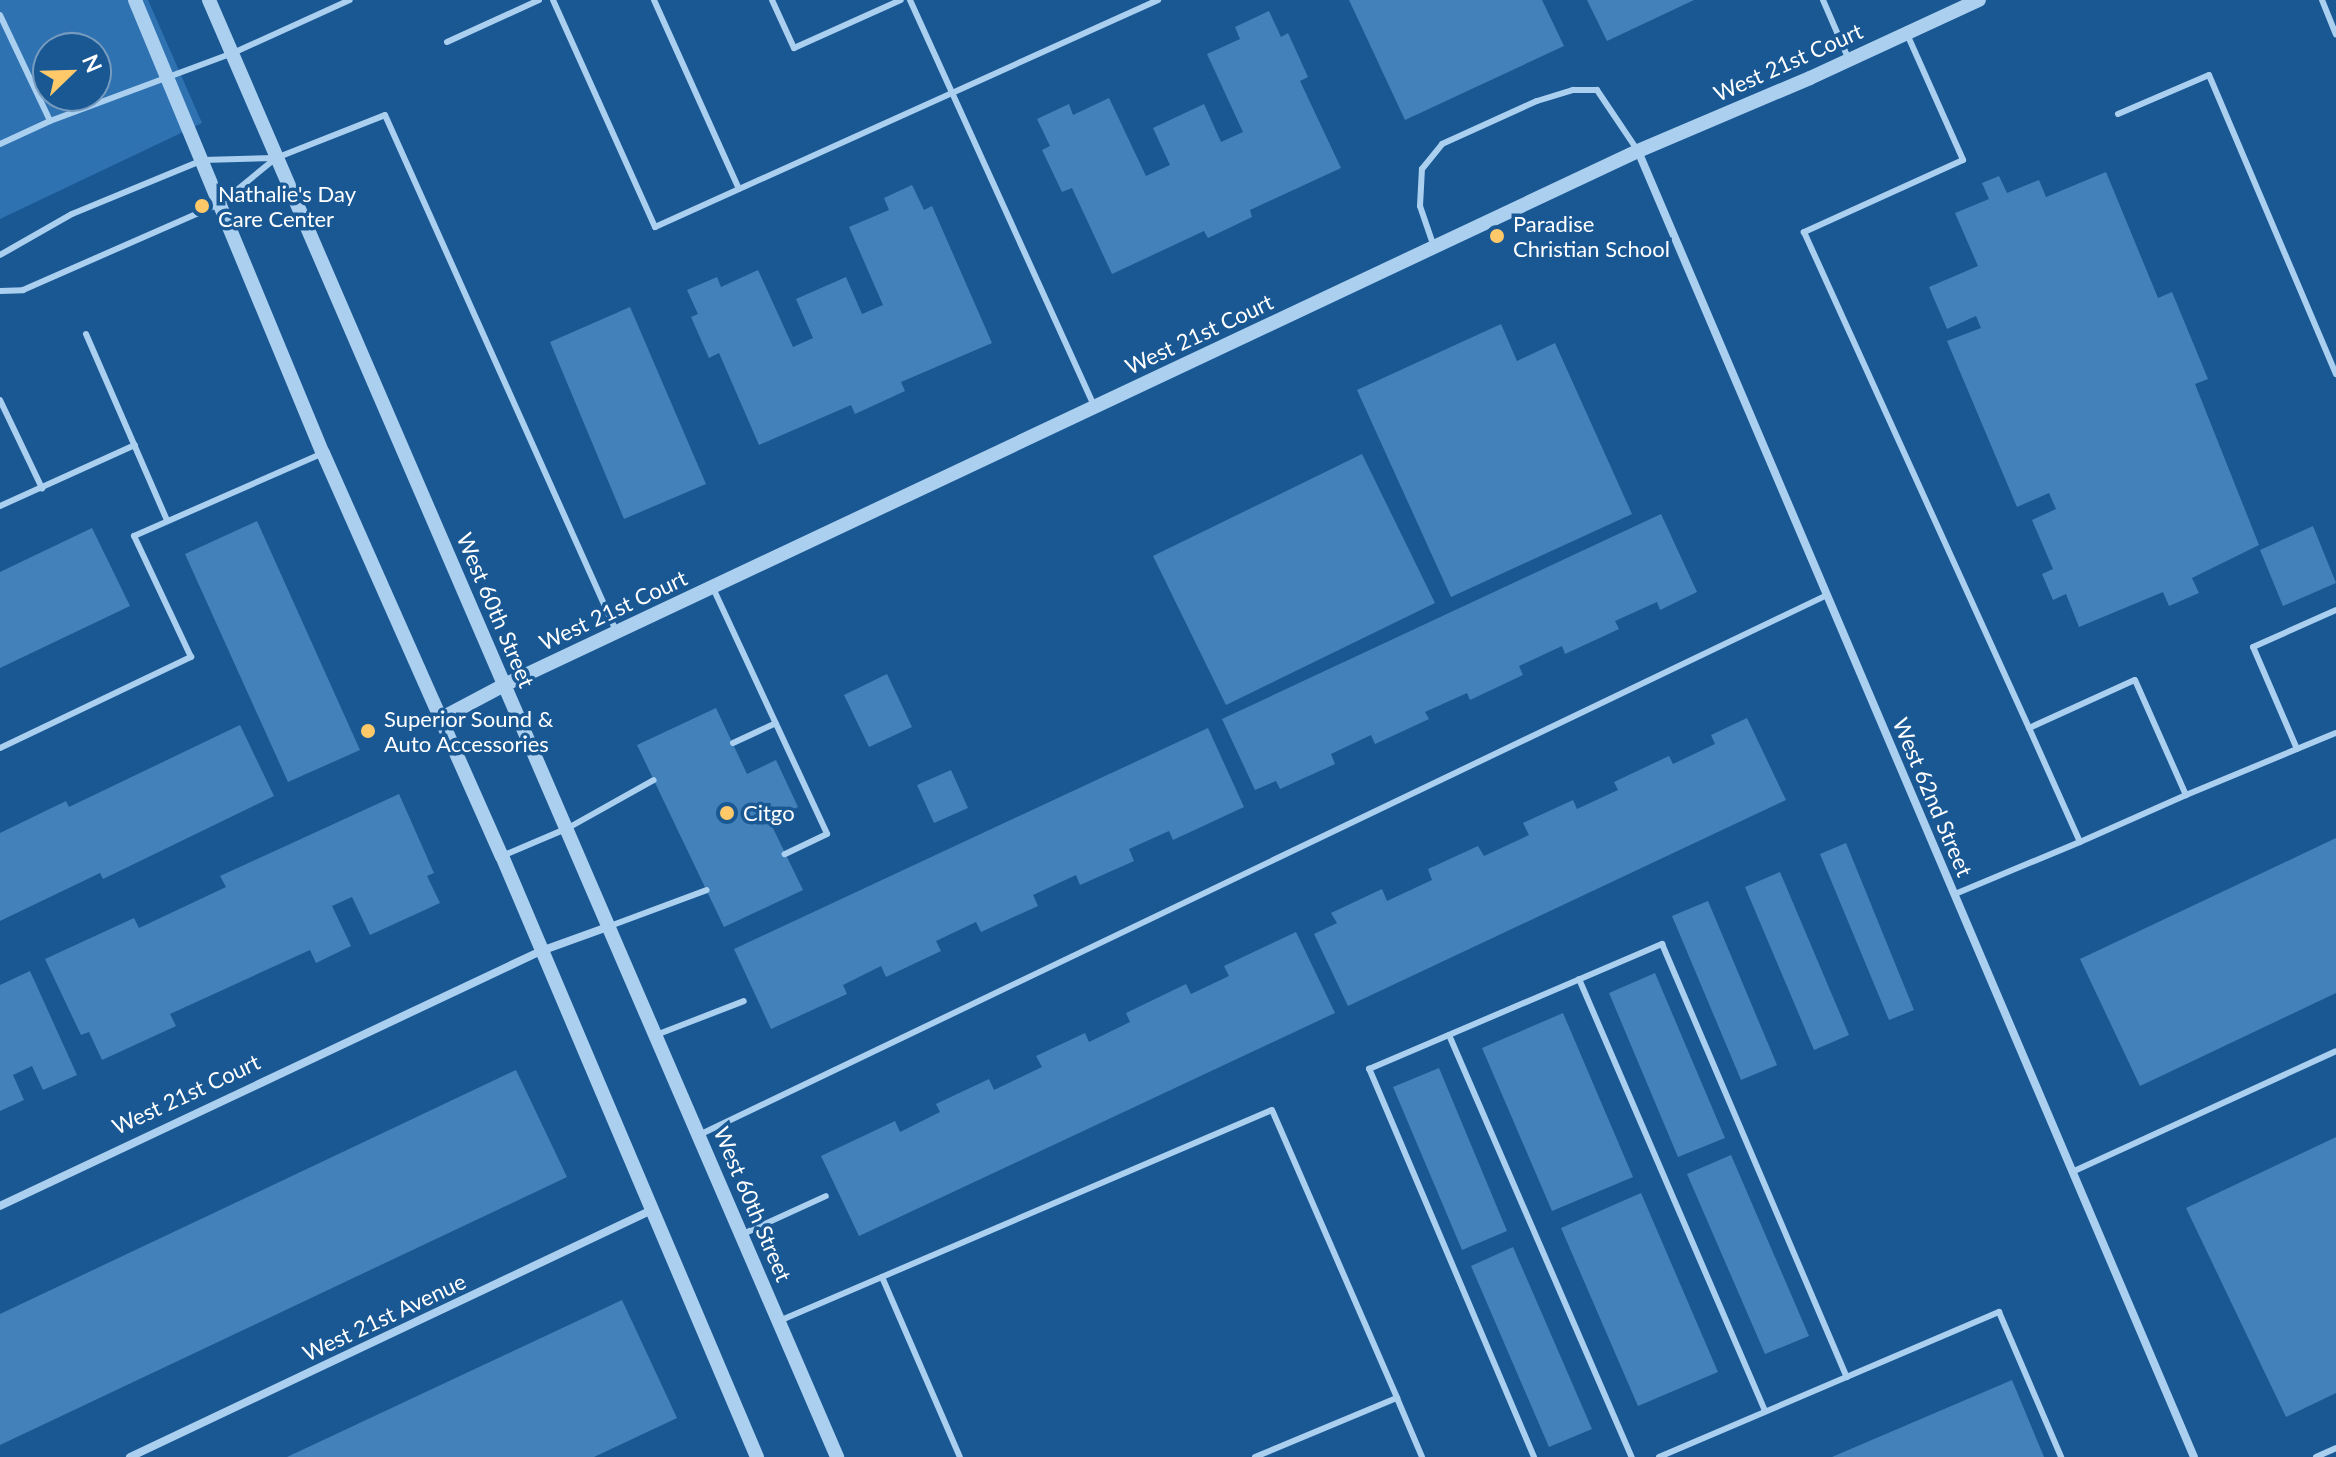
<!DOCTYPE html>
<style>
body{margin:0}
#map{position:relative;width:2336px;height:1457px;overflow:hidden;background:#1a5894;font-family:Lato,sans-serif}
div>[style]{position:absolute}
.green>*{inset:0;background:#2e72b2}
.building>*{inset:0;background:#4381bb}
.service>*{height:6px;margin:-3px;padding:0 3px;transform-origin:3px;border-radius:3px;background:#abcfef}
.minor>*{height:8px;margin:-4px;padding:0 4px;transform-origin:4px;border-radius:4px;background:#abcfef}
.tertiary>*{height:14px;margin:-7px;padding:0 7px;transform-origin:7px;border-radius:7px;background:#abcfef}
.dots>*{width:22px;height:22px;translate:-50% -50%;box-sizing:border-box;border:4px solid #1a5894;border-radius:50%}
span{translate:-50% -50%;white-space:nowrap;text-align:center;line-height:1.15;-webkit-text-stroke:7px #1a5894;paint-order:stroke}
.street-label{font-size:22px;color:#fff}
.poi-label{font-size:22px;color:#fff}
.left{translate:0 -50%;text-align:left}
.north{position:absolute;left:32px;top:32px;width:80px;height:80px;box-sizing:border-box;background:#1a5894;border:2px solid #769bbf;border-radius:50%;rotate:67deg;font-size:22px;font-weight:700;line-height:32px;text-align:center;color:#fff}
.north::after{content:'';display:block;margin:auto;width:28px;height:36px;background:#ffc96a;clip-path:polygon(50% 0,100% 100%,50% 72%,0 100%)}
</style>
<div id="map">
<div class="green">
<i style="clip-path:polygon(evenodd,0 0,148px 0,202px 123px,0 219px,0 0,48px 48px,96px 48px,96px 96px,48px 96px,48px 48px)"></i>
</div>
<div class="building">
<i style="clip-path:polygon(1349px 0,1542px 0,1564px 46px,1405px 120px)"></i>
<i style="clip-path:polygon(1587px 0,1694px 0,1607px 41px)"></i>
<i style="clip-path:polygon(1269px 11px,1281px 37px,1288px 33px,1308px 77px,1300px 81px,1341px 168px,1250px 210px,1252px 217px,1208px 238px,1204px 231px,1112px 274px,1072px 188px,1062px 192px,1042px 150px,1050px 146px,1037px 119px,1069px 104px,1073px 115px,1109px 98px,1146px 176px,1170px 165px,1153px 128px,1204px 104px,1221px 142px,1243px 132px,1207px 54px,1240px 39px,1235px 27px)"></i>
<i style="clip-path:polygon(2106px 172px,2158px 298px,2172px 292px,2208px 379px,2195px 384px,2259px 545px,2192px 578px,2199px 593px,2169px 606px,2163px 592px,2079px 627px,2066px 594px,2053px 600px,2042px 574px,2053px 569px,2032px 520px,2056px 509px,2049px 493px,2017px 507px,1947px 341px,1981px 328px,1976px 316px,1947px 329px,1929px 287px,1978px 266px,1955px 213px,1989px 199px,1982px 183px,1999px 176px,2007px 193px,2039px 180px,2046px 197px)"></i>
<i style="clip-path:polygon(912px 185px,924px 210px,932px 206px,992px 343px,901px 382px,905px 391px,855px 414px,851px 405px,759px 445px,719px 353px,709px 358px,691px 317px,698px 314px,687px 290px,717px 277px,721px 287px,758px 270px,793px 347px,813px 338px,796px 299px,846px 277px,862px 314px,883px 305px,849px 227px,889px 210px,884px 198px)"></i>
<i style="clip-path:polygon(630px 307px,706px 484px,624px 519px,550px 342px)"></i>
<i style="clip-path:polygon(1501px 324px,1517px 361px,1555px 343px,1632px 514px,1451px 597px,1357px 390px)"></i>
<i style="clip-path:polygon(1362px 454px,1435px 603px,1226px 705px,1153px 556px)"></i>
<i style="clip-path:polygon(1661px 514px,1697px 592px,1660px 610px,1657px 602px,1615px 621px,1619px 629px,1565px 654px,1562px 646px,1519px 666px,1523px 675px,1470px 700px,1467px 693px,1425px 712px,1429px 719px,1375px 744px,1371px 735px,1331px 754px,1335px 764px,1280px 789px,1276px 781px,1255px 790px,1222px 719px)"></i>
<i style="clip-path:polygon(257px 521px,360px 750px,288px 782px,185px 554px)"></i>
<i style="clip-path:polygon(2313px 526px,2336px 583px,2283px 606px,2260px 550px)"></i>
<i style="clip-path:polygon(92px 528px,130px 606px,0 668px,0 572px)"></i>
<i style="clip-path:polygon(887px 674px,912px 727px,869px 747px,844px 695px)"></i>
<i style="clip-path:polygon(716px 708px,747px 774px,776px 760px,798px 807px,769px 820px,803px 890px,724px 927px,637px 745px)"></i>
<i style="clip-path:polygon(1747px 718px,1786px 800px,1348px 1006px,1314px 934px,1337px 923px,1331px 913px,1382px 889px,1387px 901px,1432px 880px,1428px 869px,1478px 846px,1484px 856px,1529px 835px,1523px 823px,1573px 800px,1577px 809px,1618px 790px,1614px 782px,1669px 756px,1673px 764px,1715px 744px,1711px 735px)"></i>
<i style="clip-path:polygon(240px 725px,274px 796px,103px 879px,100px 873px,0 921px,0 833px,66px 801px,69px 807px)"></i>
<i style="clip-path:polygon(1208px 728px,1244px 807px,1173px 840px,1169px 831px,1129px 849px,1134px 861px,1080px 885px,1076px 875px,1033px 895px,1038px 906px,981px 932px,976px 922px,936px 941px,941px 951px,886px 977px,881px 966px,843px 985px,847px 994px,771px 1029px,734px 949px)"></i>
<i style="clip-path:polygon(951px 770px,968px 808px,934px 823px,917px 785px)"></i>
<i style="clip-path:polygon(399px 794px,434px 873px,427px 876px,440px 903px,370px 935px,352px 897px,332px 906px,351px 946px,316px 963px,310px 950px,170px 1014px,176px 1026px,102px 1060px,89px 1032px,81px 1035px,45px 959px,134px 918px,139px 928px,226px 887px,220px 876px)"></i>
<i style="clip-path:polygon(2336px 838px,2336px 993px,2140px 1086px,2080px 959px)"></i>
<i style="clip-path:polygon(1846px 843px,1914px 1010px,1889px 1020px,1820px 854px)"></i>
<i style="clip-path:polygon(1780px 872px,1849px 1035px,1814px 1050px,1745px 887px)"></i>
<i style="clip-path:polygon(1708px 901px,1777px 1065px,1741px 1080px,1672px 916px)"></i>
<i style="clip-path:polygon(1296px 932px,1335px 1013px,859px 1236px,821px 1156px,895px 1121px,900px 1132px,940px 1112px,936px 1104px,989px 1079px,994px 1090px,1042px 1067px,1036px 1056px,1085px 1033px,1089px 1042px,1130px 1022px,1126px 1013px,1186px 984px,1191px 994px,1229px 976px,1224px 966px)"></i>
<i style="clip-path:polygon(30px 971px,77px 1075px,43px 1090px,32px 1066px,13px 1075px,24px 1100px,0 1111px,0 985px)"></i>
<i style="clip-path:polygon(1655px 973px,1725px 1138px,1678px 1157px,1609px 993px)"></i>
<i style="clip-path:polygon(1563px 1013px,1633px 1177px,1552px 1211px,1482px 1048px)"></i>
<i style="clip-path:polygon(1439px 1068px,1507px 1231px,1462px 1250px,1393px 1087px)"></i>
<i style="clip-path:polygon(516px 1070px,567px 1177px,0 1445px,0 1314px)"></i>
<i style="clip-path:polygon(2336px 1137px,2336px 1393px,2286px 1417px,2186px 1208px)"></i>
<i style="clip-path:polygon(1731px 1155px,1809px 1336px,1765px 1354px,1687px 1174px)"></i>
<i style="clip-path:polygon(1641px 1193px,1718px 1372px,1638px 1406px,1561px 1228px)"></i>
<i style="clip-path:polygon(1513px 1247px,1592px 1429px,1549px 1447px,1471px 1266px)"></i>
<i style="clip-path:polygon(622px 1300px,677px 1418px,594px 1457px,287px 1457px)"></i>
<i style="clip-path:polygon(2012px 1380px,2044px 1457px,1832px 1457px)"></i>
</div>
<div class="service">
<i style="left:553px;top:0;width:249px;rotate:65.8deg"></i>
<i style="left:655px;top:227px;width:552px;rotate:-24.29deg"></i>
<i style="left:654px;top:0;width:207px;rotate:65.8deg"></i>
<i style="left:772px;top:0;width:53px;rotate:65.4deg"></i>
<i style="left:794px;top:48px;width:117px;rotate:-24.2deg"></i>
<i style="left:910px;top:0;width:448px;rotate:65.6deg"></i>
<i style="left:1823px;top:0;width:65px;rotate:66.6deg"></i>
<i style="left:2322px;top:0;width:37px;rotate:68deg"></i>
<i style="left:0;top:15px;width:117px;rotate:64.7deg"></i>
<i style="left:50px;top:121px;width:55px;rotate:155.3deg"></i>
<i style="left:1907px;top:34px;width:138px;rotate:66deg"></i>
<i style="left:1963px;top:160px;width:175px;rotate:155.6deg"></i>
<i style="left:1804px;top:232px;width:545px;rotate:65.6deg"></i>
<i style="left:2029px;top:728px;width:116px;rotate:-24.4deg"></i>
<i style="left:2135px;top:680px;width:126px;rotate:66.1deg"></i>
<i style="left:2186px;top:795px;width:116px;rotate:156.1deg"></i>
<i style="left:2080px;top:842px;width:125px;rotate:-114.1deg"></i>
<i style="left:447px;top:42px;width:101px;rotate:-24.5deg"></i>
<i style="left:2118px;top:114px;width:99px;rotate:-23.2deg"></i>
<i style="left:2209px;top:75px;width:325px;rotate:67deg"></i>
<i style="left:50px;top:121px;width:195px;rotate:-20.4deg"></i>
<i style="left:233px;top:53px;width:128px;rotate:-24.4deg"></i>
<i style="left:1434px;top:247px;width:43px;rotate:-108.9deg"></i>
<i style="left:1420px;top:206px;width:37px;rotate:-87deg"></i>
<i style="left:1422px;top:169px;width:32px;rotate:-51deg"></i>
<i style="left:1442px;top:144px;width:104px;rotate:-24.4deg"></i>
<i style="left:1537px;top:101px;width:38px;rotate:-17deg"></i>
<i style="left:1573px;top:90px;width:24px"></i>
<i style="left:1597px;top:90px;width:73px;rotate:56.1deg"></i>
<i style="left:0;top:255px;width:83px;rotate:-29.7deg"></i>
<i style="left:72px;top:214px;width:142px;rotate:-22.4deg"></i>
<i style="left:203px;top:160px;width:73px;rotate:-1.6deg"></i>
<i style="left:0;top:291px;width:23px;rotate:-2deg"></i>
<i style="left:23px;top:290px;width:216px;rotate:-23.7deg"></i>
<i style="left:221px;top:203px;width:71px;rotate:-39.3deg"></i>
<i style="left:276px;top:158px;width:117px;rotate:-21.5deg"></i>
<i style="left:385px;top:115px;width:565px;rotate:65.88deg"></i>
<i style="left:86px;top:334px;width:203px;rotate:66.5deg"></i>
<i style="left:0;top:400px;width:98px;rotate:64.5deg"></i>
<i style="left:0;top:506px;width:148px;rotate:-24.3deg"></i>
<i style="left:713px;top:588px;width:271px;rotate:65.1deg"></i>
<i style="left:827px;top:834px;width:47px;rotate:154.5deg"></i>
<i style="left:733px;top:743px;width:47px;rotate:-24.9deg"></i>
<i style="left:0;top:748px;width:212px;rotate:-25.5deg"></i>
<i style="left:191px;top:657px;width:134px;rotate:-115.2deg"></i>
<i style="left:134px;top:536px;width:206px;rotate:-23.7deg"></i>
<i style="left:2297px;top:749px;width:111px;rotate:-113.3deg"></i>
<i style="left:2253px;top:647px;width:91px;rotate:-24deg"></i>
<i style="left:2186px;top:795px;width:162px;rotate:-22.5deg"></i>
<i style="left:502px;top:856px;width:72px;rotate:-23deg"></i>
<i style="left:568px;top:828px;width:98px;rotate:-29.2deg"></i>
<i style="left:1955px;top:894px;width:135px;rotate:-22.6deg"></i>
<i style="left:610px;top:926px;width:103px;rotate:-20.4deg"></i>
<i style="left:1579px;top:979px;width:470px;rotate:66.7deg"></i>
<i style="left:656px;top:1035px;width:94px;rotate:-21.1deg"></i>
<i style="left:1449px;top:1035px;width:460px;rotate:66.6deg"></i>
<i style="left:699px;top:1135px;width:1251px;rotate:-25.58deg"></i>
<i style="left:2072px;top:1172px;width:290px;rotate:-24.6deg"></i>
<i style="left:743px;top:1234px;width:91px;rotate:-24.6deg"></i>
<i style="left:882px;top:1277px;width:196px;rotate:66.6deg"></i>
<i style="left:779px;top:1321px;width:536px;rotate:-23.17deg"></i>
<i style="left:1272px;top:1110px;width:314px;rotate:66.5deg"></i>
<i style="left:1255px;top:1457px;width:154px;rotate:-22.6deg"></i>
<i style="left:1397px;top:1398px;width:64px;rotate:67deg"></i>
<i style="left:1534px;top:1457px;width:422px;rotate:-113deg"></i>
<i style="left:1369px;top:1069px;width:319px;rotate:-23.1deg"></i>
<i style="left:1662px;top:944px;width:471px;rotate:66.9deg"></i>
<i style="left:1659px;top:1457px;width:370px;rotate:-23.1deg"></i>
<i style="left:1999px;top:1312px;width:158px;rotate:66.8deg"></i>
<i style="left:2316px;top:1457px;width:22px;rotate:-24deg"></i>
</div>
<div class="minor">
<i style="left:1638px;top:151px;width:1419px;rotate:66.94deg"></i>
<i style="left:0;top:1206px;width:598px;rotate:-25.24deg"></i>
<i style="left:541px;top:951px;width:73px;rotate:-19.9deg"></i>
<i style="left:130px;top:1457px;width:577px;rotate:-25.32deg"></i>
</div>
<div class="tertiary">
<i style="left:135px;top:0;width:490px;rotate:67.5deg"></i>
<i style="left:323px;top:453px;width:441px;rotate:66.1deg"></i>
<i style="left:502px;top:856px;width:653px;rotate:67.01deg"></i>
<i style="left:209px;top:0;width:1587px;rotate:66.68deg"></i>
<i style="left:442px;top:718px;width:70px;rotate:-28deg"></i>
<i style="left:504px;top:685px;width:1253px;rotate:-25.22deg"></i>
<i style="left:1638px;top:151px;width:187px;rotate:-23deg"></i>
<i style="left:1810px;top:78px;width:186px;rotate:-24.8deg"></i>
</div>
<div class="dots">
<i style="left:202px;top:206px;background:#ffc96a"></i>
<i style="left:1497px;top:236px;background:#ffc96a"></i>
<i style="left:368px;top:731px;background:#ffc96a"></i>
<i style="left:727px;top:813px;background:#ffc96a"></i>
</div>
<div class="street-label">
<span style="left:1788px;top:62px;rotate:-24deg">West 21st Court</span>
<span style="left:1199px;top:334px;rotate:-25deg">West 21st Court</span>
<span style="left:496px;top:610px;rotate:67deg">West 60th Street</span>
<span style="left:613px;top:610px;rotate:-25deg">West 21st Court</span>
<span style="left:1933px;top:797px;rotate:67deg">West 62nd Street</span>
<span style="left:186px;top:1094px;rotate:-25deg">West 21st Court</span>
<span style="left:753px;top:1204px;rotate:67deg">West 60th Street</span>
<span style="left:384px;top:1317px;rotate:-25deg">West 21st Avenue</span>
</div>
<div class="poi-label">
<span class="left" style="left:218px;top:206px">Nathalie's Day<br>Care Center</span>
<span class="left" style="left:1513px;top:236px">Paradise<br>Christian School</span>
<span class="left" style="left:384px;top:731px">Superior Sound &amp;<br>Auto Accessories</span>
<span class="left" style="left:743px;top:813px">Citgo</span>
</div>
<div class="north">N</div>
</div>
